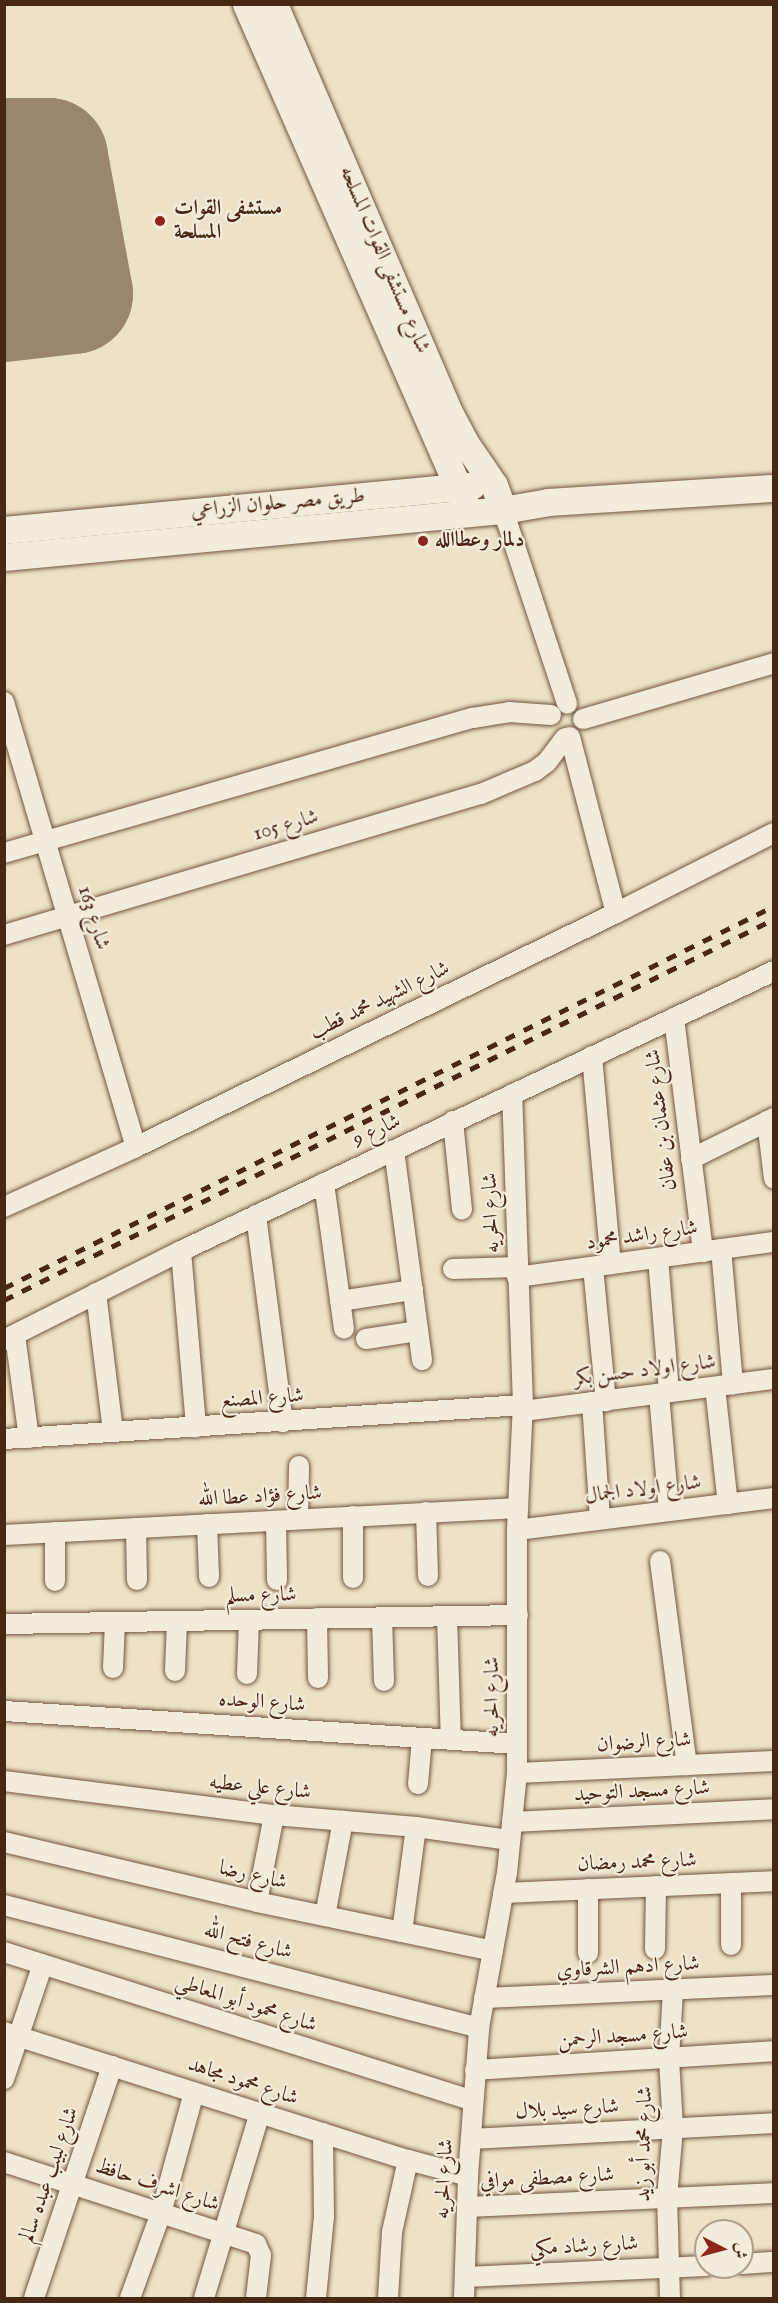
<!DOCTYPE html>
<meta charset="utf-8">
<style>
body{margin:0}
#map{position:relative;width:778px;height:2303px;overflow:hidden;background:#ede2c7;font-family:"IM FELL English",Amiri,serif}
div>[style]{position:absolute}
.runway>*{height:120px;margin:-60px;padding:0 60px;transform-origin:60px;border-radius:60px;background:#9a856e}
.roads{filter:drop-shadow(0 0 2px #715641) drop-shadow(0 0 2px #715641)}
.street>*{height:20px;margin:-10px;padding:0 10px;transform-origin:10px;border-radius:10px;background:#f3ecdb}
.secondary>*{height:27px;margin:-13.5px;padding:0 13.5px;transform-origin:13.5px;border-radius:13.5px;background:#f3ecdb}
.rail>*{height:4.5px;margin-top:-2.25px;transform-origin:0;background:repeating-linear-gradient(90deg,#482814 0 10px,transparent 0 20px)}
.dots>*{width:16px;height:16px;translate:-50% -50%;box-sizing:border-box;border:3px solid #f3ecdb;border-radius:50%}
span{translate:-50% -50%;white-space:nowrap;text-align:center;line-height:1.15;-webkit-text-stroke:4.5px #f3ecdb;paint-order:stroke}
.poi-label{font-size:21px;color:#482814;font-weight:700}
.left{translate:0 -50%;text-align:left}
.street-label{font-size:21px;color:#482814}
.frame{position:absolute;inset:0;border:6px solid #482814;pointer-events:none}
.north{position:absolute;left:694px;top:2219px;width:60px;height:60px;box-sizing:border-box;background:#f3ecdb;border:2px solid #af9e8b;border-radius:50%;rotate:96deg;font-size:16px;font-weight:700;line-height:24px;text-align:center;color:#482814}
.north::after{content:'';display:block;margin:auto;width:21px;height:27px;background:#8f2418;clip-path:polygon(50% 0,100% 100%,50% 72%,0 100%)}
</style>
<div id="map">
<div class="runway">
<i style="left:4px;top:158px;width:44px"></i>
<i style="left:48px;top:158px;width:138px;rotate:79.6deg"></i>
<i style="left:73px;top:294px;width:69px;rotate:173.4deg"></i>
</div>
<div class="roads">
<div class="street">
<i style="left:503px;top:510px;width:204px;rotate:71.7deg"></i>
<i style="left:4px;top:702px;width:464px;rotate:73.5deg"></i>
<i style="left:583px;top:719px;width:199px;rotate:-16.3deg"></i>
<i style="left:570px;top:737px;width:182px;rotate:75.4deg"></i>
<i style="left:4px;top:853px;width:488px;rotate:-16.1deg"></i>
<i style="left:473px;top:718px;width:36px;rotate:-9deg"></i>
<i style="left:509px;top:712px;width:42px;rotate:4.1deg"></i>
<i style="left:4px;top:935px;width:497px;rotate:-16.5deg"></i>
<i style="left:481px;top:794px;width:59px;rotate:-23.1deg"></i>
<i style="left:535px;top:771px;width:15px;rotate:-37deg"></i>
<i style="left:547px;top:762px;width:30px;rotate:-53deg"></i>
<i style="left:674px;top:1018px;width:236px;rotate:82.9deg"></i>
<i style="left:592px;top:1056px;width:209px;rotate:84.8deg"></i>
<i style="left:453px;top:1121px;width:89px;rotate:84.2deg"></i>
<i style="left:767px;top:1121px;width:58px;rotate:83.1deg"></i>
<i style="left:394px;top:1150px;width:212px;rotate:82.4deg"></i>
<i style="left:691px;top:1159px;width:93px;rotate:-26.3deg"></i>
<i style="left:324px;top:1183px;width:147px;rotate:82.2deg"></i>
<i style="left:4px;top:1207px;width:145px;rotate:-24.4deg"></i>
<i style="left:136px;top:1147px;width:534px;rotate:-25.99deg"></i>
<i style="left:616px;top:913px;width:177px;rotate:-26.9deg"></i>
<i style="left:256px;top:1215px;width:209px;rotate:82.6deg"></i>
<i style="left:721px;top:1249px;width:136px;rotate:84.9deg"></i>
<i style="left:181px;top:1251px;width:177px;rotate:85.1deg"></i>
<i style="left:658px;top:1258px;width:134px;rotate:85.3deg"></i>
<i style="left:593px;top:1267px;width:135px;rotate:84.5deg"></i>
<i style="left:453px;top:1269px;width:64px;rotate:-1.8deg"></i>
<i style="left:517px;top:1277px;width:259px;rotate:-7.8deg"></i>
<i style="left:96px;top:1293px;width:140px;rotate:83deg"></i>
<i style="left:340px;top:1301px;width:74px;rotate:-8.6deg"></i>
<i style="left:15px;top:1335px;width:104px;rotate:82.3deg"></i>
<i style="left:366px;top:1339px;width:53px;rotate:-8.7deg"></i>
<i style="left:4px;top:1340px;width:198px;rotate:-26.7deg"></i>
<i style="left:181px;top:1251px;width:656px;rotate:-25.28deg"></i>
<i style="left:715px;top:1387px;width:118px;rotate:83.7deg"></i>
<i style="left:659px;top:1394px;width:117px;rotate:85.1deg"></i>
<i style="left:592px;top:1402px;width:117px;rotate:86.1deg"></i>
<i style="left:523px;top:1411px;width:253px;rotate:-7.3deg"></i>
<i style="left:4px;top:1439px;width:520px;rotate:-3.75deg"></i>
<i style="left:426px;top:1512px;width:64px;rotate:88.2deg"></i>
<i style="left:353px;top:1516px;width:62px;rotate:90deg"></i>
<i style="left:298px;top:1519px;width:53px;rotate:-88.9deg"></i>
<i style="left:276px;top:1521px;width:59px;rotate:89deg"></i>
<i style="left:207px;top:1524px;width:53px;rotate:87.8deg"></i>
<i style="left:136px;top:1528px;width:52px;rotate:88.9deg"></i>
<i style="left:517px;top:1530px;width:259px;rotate:-7.1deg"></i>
<i style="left:4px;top:1535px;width:515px;rotate:-3.01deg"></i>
<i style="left:660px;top:1561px;width:206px;rotate:82.5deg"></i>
<i style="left:55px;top:1581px;width:49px;rotate:-90deg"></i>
<i style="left:447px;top:1616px;width:124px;rotate:88.2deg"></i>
<i style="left:382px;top:1617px;width:64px;rotate:88.2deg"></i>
<i style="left:317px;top:1618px;width:60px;rotate:89deg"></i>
<i style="left:4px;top:1624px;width:514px;rotate:-1deg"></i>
<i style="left:113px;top:1668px;width:46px;rotate:-87.5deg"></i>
<i style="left:175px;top:1671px;width:50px;rotate:-87.7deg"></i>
<i style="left:247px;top:1674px;width:54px;rotate:-87.9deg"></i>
<i style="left:4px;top:1711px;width:514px;rotate:3.68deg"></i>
<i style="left:517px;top:1773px;width:257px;rotate:-2.7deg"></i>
<i style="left:4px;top:1781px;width:272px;rotate:7.2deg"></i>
<i style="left:274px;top:1815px;width:143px;rotate:4.8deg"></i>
<i style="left:416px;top:1827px;width:95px;rotate:7.9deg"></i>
<i style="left:418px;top:1784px;width:46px;rotate:-85deg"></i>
<i style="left:512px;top:1822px;width:262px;rotate:-2.8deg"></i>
<i style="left:4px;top:1842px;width:260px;rotate:13.3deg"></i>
<i style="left:257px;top:1902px;width:241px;rotate:11.7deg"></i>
<i style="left:731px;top:1883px;width:62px;rotate:90deg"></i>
<i style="left:503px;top:1893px;width:271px;rotate:-2.5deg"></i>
<i style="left:257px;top:1902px;width:89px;rotate:-78.9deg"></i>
<i style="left:4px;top:1905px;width:491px;rotate:14.5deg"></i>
<i style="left:325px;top:1916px;width:97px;rotate:-79.3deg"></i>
<i style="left:402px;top:1932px;width:106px;rotate:-82.4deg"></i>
<i style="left:655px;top:1949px;width:63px;rotate:-89.1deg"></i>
<i style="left:4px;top:1952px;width:492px;rotate:17.6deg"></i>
<i style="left:588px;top:1953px;width:64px;rotate:-90deg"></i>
<i style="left:484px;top:1998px;width:290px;rotate:-2.6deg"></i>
<i style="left:4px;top:2032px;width:424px;rotate:17.6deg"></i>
<i style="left:408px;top:2160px;width:62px;rotate:14.9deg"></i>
<i style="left:475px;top:2070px;width:300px;rotate:-3.6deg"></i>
<i style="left:4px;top:2079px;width:121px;rotate:-71.3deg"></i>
<i style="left:471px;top:2139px;width:303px;rotate:-3deg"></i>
<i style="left:4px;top:2162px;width:265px;rotate:18deg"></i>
<i style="left:256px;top:2244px;width:12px;rotate:66deg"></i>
<i style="left:261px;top:2255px;width:43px;rotate:96.6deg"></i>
<i style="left:467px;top:2207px;width:307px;rotate:-2.6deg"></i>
<i style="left:742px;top:2264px;width:32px;rotate:-4deg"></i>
<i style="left:465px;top:2277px;width:241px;rotate:-2.6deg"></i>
<i style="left:34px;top:2298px;width:245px;rotate:-71.4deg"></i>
<i style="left:130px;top:2298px;width:90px;rotate:-70deg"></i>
<i style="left:161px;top:2213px;width:125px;rotate:-74.7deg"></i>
<i style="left:204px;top:2298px;width:193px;rotate:-73.2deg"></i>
<i style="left:316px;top:2298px;width:81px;rotate:-84.4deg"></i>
<i style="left:324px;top:2217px;width:84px;rotate:-90.7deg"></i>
<i style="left:388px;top:2298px;width:66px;rotate:-86.5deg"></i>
<i style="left:392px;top:2232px;width:74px;rotate:-77.5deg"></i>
<i style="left:464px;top:2298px;width:122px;rotate:-88.1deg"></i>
<i style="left:468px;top:2176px;width:148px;rotate:-85.7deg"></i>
<i style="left:479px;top:2028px;width:158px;rotate:-79.8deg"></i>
<i style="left:507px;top:1873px;width:100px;rotate:-84.3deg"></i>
<i style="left:517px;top:1773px;width:243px;rotate:-90deg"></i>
<i style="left:517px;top:1530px;width:125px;rotate:-87.3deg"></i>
<i style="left:523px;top:1405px;width:311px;rotate:-92deg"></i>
<i style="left:670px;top:2298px;width:100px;rotate:-91.7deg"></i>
<i style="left:667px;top:2198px;width:70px;rotate:-85.1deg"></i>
<i style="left:673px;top:2128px;width:70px;rotate:-93.3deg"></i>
<i style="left:669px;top:2058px;width:68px;rotate:-86.6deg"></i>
</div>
<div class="secondary">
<i style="left:246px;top:4px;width:555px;rotate:66.3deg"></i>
<i style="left:274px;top:4px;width:446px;rotate:66.8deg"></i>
<i style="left:450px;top:414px;width:34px;rotate:62deg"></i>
<i style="left:466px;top:444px;width:50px;rotate:55.7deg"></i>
<i style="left:494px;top:485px;width:27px;rotate:70deg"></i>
<i style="left:4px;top:530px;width:470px;rotate:-5.4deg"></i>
<i style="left:4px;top:557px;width:501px;rotate:-5.38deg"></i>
<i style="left:503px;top:510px;width:47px;rotate:-9.9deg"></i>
<i style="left:549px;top:502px;width:225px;rotate:-3.6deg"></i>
</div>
</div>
<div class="rail">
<i style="left:4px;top:1288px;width:860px;rotate:-26.39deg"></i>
<i style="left:4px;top:1300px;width:859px;rotate:-26.33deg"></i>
</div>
<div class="dots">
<i style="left:160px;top:221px;background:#8f2418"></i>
<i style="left:423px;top:541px;background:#8f2418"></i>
</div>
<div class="poi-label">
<span class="left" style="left:174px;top:221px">مستشفى القوات<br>المسلحة</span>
<span class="left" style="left:435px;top:541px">دلمار وعطاالله</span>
</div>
<div class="street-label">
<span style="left:384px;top:260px;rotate:67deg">شارع مستشفى القوات المسلحه</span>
<span style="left:278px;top:504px;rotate:-5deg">طريق مصر حلوان الزراعي</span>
<span style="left:286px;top:826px;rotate:-16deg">شارع 105</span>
<span style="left:93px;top:918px;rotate:73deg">شارع 163</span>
<span style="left:380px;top:1001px;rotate:-26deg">شارع الشهيد محمد قطب</span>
<span style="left:662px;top:1120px;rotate:-97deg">شارع عثمان بن عفان</span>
<span style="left:377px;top:1131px;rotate:-25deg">شارع 9</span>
<span style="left:492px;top:1213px;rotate:-92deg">شارع الحريه</span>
<span style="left:642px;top:1236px;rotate:-8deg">شارع راشد محمود</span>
<span style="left:645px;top:1371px;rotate:-7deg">شارع اولاد حسن بكر</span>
<span style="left:262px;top:1399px;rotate:-4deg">شارع المصنع</span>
<span style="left:643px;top:1490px;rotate:-7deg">شارع اولاد الجمال</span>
<span style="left:260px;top:1497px;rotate:-3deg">شارع فؤاد عطا الله</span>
<span style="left:261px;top:1596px;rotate:-1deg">شارع مسلم</span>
<span style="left:493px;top:1697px;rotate:-90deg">شارع الحريه</span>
<span style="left:262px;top:1703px;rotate:4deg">شارع الوحده</span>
<span style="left:644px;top:1743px;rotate:-3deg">شارع الرضوان</span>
<span style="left:260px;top:1788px;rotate:6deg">شارع علي عطيه</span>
<span style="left:642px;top:1792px;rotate:-3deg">شارع مسجد التوحيد</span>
<span style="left:637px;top:1863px;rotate:-2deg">شارع محمد رمضان</span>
<span style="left:253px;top:1876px;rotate:13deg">شارع رضا</span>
<span style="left:248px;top:1942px;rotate:15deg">شارع فتح الله</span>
<span style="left:628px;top:1968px;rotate:-3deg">شارع ادهم الشرقاوي</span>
<span style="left:246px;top:2004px;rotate:18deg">شارع محمود أبو المعاطي</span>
<span style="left:623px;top:2037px;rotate:-4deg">شارع مسجد الرحمن</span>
<span style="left:243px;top:2082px;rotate:18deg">شارع محمود مجاهد</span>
<span style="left:567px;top:2110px;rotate:-3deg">شارع سيد بلال</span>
<span style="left:645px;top:2144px;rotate:-89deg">شارع محمد أبو زيد</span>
<span style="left:50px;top:2175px;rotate:-71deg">شارع لبيب عبده سالم</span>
<span style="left:445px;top:2179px;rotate:-87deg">شارع الحريه</span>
<span style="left:547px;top:2179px;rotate:-3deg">شارع مصطفى موافي</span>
<span style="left:157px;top:2186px;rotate:18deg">شارع اشرف حافظ</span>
<span style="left:584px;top:2247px;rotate:-3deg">شارع رشاد مكي</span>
</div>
<div class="frame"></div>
<div class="north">ش</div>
</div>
